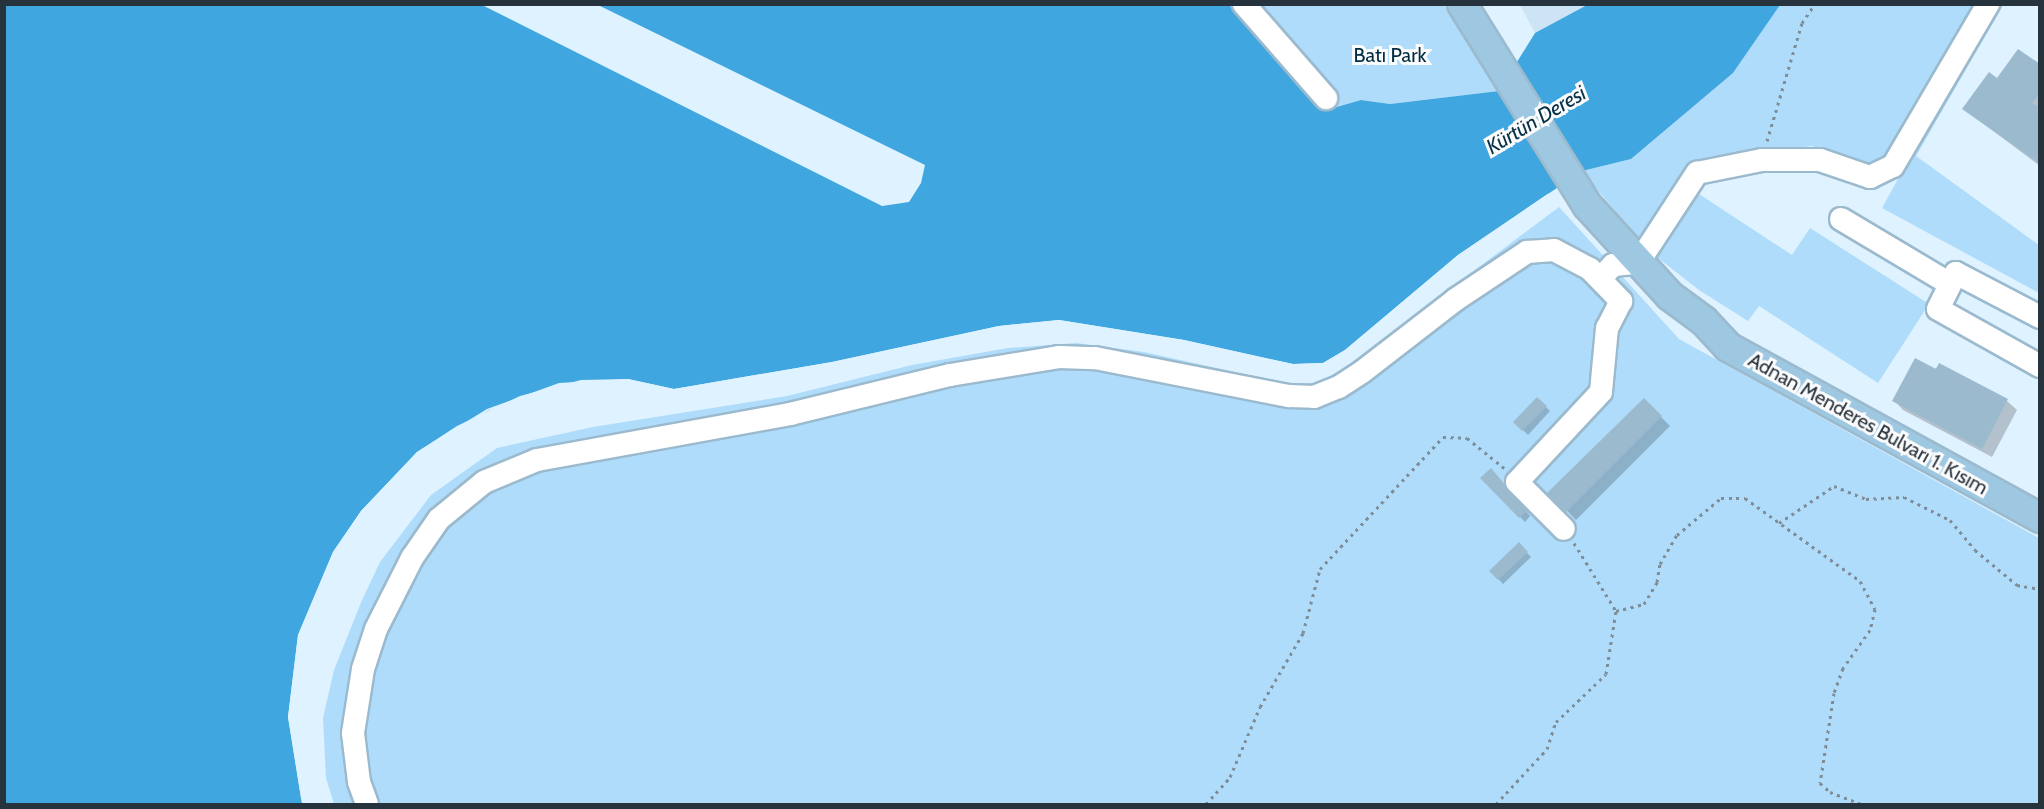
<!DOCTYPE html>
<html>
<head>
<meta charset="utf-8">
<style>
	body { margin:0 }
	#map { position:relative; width:2044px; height:809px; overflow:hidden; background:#dff2ff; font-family:Cabin,sans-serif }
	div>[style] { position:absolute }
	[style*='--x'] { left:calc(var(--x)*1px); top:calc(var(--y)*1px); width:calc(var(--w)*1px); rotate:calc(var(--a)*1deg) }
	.built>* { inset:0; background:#cce4f3 }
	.green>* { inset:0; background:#afdcfa }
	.water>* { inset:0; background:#3fa6df }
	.pier>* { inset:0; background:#dff2ff }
	.shadow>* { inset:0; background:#0003 }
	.building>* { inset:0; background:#9bbace }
	.path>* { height:3px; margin-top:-1.5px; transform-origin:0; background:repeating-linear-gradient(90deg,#7e8d98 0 3px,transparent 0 7.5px) }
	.roads { filter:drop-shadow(2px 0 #9bbace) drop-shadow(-2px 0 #9bbace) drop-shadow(0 2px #9bbace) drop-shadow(0 -2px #9bbace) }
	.minor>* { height:22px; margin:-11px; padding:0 11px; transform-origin:11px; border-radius:11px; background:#fff }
	.major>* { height:28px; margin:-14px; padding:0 14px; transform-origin:14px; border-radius:14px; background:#9ec8e2 }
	span { translate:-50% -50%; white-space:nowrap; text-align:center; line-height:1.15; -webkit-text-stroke:6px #fcfcfc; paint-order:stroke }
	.park-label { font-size:20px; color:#002d44 }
	.street-label { font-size:20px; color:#27333c }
	.water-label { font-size:21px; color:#053249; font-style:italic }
	.frame { position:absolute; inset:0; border:6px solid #27333c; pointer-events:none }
</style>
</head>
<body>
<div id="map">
	<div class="built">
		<i style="clip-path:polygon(1520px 5px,1587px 5px,1535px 33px)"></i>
	</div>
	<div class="green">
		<i style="clip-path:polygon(1229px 5px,1444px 5px,1499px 91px,1390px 104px,1361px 100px,1323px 111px)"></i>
		<i style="clip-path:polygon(1780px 5px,1976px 5px,1884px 163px,1861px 168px,1812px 146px,1699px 161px,1638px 239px,1582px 171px,1631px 159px,1733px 73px)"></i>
		<i style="clip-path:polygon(1994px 5px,2003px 5px,1916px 156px,2039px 245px,2039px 293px,1882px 208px)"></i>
		<i style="clip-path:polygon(1699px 194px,1792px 255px,1810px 228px,1929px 304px,1878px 383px,1759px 306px,1748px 321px,1699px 290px,1653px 254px,1687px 196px)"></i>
		<i style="clip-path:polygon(1559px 207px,1679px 339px,2039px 538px,2039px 804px,334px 804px,326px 778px,323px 718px,334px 670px,362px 600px,380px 562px,431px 495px,497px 448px,593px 427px,787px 396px,912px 365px,1008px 348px,1076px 343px,1144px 352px,1289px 384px,1314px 383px,1335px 375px)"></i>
	</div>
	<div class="water">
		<i style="clip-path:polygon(5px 5px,482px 5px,882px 206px,909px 202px,921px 183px,925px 165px,598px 5px,1229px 5px,1323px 111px,1361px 100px,1390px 104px,1499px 91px,1535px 33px,1587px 5px,1780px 5px,1733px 73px,1631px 159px,1582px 171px,1458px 255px,1345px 350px,1323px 363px,1293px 364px,1184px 340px,1059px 320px,999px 326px,832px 362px,674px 389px,628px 379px,581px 380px,520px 396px,457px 426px,417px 452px,361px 511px,333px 552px,298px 635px,288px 717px,302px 804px,5px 804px)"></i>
	</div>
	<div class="pier">
		<i style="clip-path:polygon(1549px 193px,1540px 204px,1460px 258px,1347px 353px,1323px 366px,1293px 367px,1184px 343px,1059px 323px,999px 329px,833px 365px,674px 392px,628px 382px,559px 386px,488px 411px,419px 455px,363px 513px,336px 553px,301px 636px,291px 717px,302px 804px,288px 717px,298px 635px,333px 552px,361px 511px,417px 452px,487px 409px,559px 383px,628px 379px,674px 389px,832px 362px,999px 326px,1059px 320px,1184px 340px,1293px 364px,1323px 363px,1345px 350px,1458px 255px)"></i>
	</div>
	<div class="shadow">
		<i style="clip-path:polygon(2040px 66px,2040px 166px,1964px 109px,1998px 80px)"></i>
		<i style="clip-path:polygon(1940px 365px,2007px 401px,2017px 410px,1992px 457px,1903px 410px,1894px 400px)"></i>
		<i style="clip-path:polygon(1537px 399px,1550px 411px,1528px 435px,1515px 422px)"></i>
		<i style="clip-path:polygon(1644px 400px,1670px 426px,1576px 520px,1550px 493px)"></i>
		<i style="clip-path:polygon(1495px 474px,1530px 516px,1525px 522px,1483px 478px)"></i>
		<i style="clip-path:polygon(1519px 544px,1531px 557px,1503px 584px,1491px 571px)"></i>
	</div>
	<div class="building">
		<i style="clip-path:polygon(2018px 49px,2040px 64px,2040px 93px,2032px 103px,2040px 108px,2040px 164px,1962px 109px,1989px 72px,1997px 78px)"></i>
		<i style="clip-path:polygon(1915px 358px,1936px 369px,1939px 363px,2008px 399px,1982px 449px,1892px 401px)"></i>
		<i style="clip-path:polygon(1537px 397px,1547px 406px,1522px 431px,1513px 422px)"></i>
		<i style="clip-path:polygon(1644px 398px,1662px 416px,1566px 512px,1547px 493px)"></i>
		<i style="clip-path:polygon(1491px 468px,1527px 511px,1519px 518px,1480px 478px)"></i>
		<i style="clip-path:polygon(1519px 542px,1528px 552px,1498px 580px,1489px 571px)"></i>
	</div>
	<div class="path">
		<i style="--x:1767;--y:141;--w:123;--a:-73.5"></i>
		<i style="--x:1802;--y:23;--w:23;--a:-56"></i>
		<i style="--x:1779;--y:523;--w:66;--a:-33.9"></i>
		<i style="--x:1834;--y:486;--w:35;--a:22"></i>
		<i style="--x:1866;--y:499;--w:38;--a:-3"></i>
		<i style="--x:1904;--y:497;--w:51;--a:26.6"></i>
		<i style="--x:1950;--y:520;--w:39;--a:50"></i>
		<i style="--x:1975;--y:550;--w:55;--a:39.8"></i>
		<i style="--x:2017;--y:585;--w:23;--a:10"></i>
		<i style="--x:1574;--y:543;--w:80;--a:58.3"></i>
		<i style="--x:1616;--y:611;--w:29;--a:-14"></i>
		<i style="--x:1644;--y:604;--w:26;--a:-59"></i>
		<i style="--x:1657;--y:582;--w:18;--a:-81"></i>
		<i style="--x:1660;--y:564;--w:34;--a:-60"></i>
		<i style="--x:1677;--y:535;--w:57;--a:-40.1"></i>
		<i style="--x:1721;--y:498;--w:24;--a:0"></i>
		<i style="--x:1745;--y:498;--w:142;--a:35.8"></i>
		<i style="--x:1860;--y:581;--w:32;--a:62"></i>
		<i style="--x:1875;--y:609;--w:22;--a:103"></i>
		<i style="--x:1870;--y:630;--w:47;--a:125.4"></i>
		<i style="--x:1843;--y:668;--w:27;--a:110"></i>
		<i style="--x:1834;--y:693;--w:91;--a:98.8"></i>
		<i style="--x:1820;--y:783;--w:13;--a:42"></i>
		<i style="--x:1830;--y:792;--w:33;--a:21"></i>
		<i style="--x:1206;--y:804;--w:36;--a:-48"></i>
		<i style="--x:1230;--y:777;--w:76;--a:-66.8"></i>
		<i style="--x:1260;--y:707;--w:86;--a:-59.8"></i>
		<i style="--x:1303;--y:633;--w:66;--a:-75.1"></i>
		<i style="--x:1320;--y:569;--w:180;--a:-47"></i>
		<i style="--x:1443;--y:437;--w:24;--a:2"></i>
		<i style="--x:1467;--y:438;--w:48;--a:39"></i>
		<i style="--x:1496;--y:804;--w:75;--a:-47.2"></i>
		<i style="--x:1547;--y:749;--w:28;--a:-72"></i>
		<i style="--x:1556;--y:722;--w:69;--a:-43.8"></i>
		<i style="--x:1606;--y:674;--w:64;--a:-81"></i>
	</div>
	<div class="roads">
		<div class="minor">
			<i style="--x:1244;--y:4;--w:125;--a:48.9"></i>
			<i style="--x:1841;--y:219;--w:127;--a:30.8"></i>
			<i style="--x:1600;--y:279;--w:19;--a:-47"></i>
			<i style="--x:1613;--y:265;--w:25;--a:-5"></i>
			<i style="--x:1638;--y:263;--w:108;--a:-56.8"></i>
			<i style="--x:1697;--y:173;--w:66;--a:-11.3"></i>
			<i style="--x:1762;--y:160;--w:58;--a:0"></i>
			<i style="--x:1820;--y:160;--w:53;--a:18.8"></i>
			<i style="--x:1870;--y:177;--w:25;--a:-26"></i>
			<i style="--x:1893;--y:166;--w:188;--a:-59.6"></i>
			<i style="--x:2040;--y:317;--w:95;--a:-152.4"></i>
			<i style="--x:1956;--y:273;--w:40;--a:116.6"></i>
			<i style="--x:1938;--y:309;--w:117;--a:29.2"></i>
			<i style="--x:367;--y:804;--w:23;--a:-110"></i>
			<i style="--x:359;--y:782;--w:49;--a:-97"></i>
			<i style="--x:353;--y:733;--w:65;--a:-81.1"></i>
			<i style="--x:363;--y:669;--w:42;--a:-72"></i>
			<i style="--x:376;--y:629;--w:80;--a:-63.1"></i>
			<i style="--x:412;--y:558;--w:47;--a:-55.3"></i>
			<i style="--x:439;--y:519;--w:58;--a:-39.4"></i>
			<i style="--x:484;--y:482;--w:57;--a:-22.5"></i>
			<i style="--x:537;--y:460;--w:257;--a:-10.3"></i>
			<i style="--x:790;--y:414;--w:165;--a:-13.7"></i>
			<i style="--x:950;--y:375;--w:110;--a:-9.4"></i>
			<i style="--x:1059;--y:357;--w:36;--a:2"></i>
			<i style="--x:1095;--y:358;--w:198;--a:11.1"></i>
			<i style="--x:1289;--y:396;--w:25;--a:2"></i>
			<i style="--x:1314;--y:397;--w:27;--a:-22"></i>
			<i style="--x:1339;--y:387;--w:27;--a:-33"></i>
			<i style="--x:1362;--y:372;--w:118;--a:-37.7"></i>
			<i style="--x:1455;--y:300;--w:87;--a:-33.7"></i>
			<i style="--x:1527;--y:252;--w:27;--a:-4"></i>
			<i style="--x:1554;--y:250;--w:41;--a:27.8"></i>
			<i style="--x:1590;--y:269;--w:45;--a:45.9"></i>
			<i style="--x:1621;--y:301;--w:30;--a:117"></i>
			<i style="--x:1607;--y:328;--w:64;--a:95.4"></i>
			<i style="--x:1601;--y:392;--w:123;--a:133"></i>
			<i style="--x:1517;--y:482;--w:66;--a:45"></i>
		</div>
		<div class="major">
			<i style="--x:1462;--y:4;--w:237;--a:58.1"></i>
			<i style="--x:1587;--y:205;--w:123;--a:47.6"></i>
			<i style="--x:1670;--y:296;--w:42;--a:36.3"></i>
			<i style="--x:1704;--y:321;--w:35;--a:47"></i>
			<i style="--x:1728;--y:347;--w:356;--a:28.7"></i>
		</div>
	</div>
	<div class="park-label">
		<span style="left:1390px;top:55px">Batı Park</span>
	</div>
	<div class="street-label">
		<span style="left:1868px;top:424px;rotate:29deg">Adnan Menderes Bulvarı 1. Kısım</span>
	</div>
	<div class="water-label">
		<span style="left:1536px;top:120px;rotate:-31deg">Kürtün Deresi</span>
	</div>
	<div class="frame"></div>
</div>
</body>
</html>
